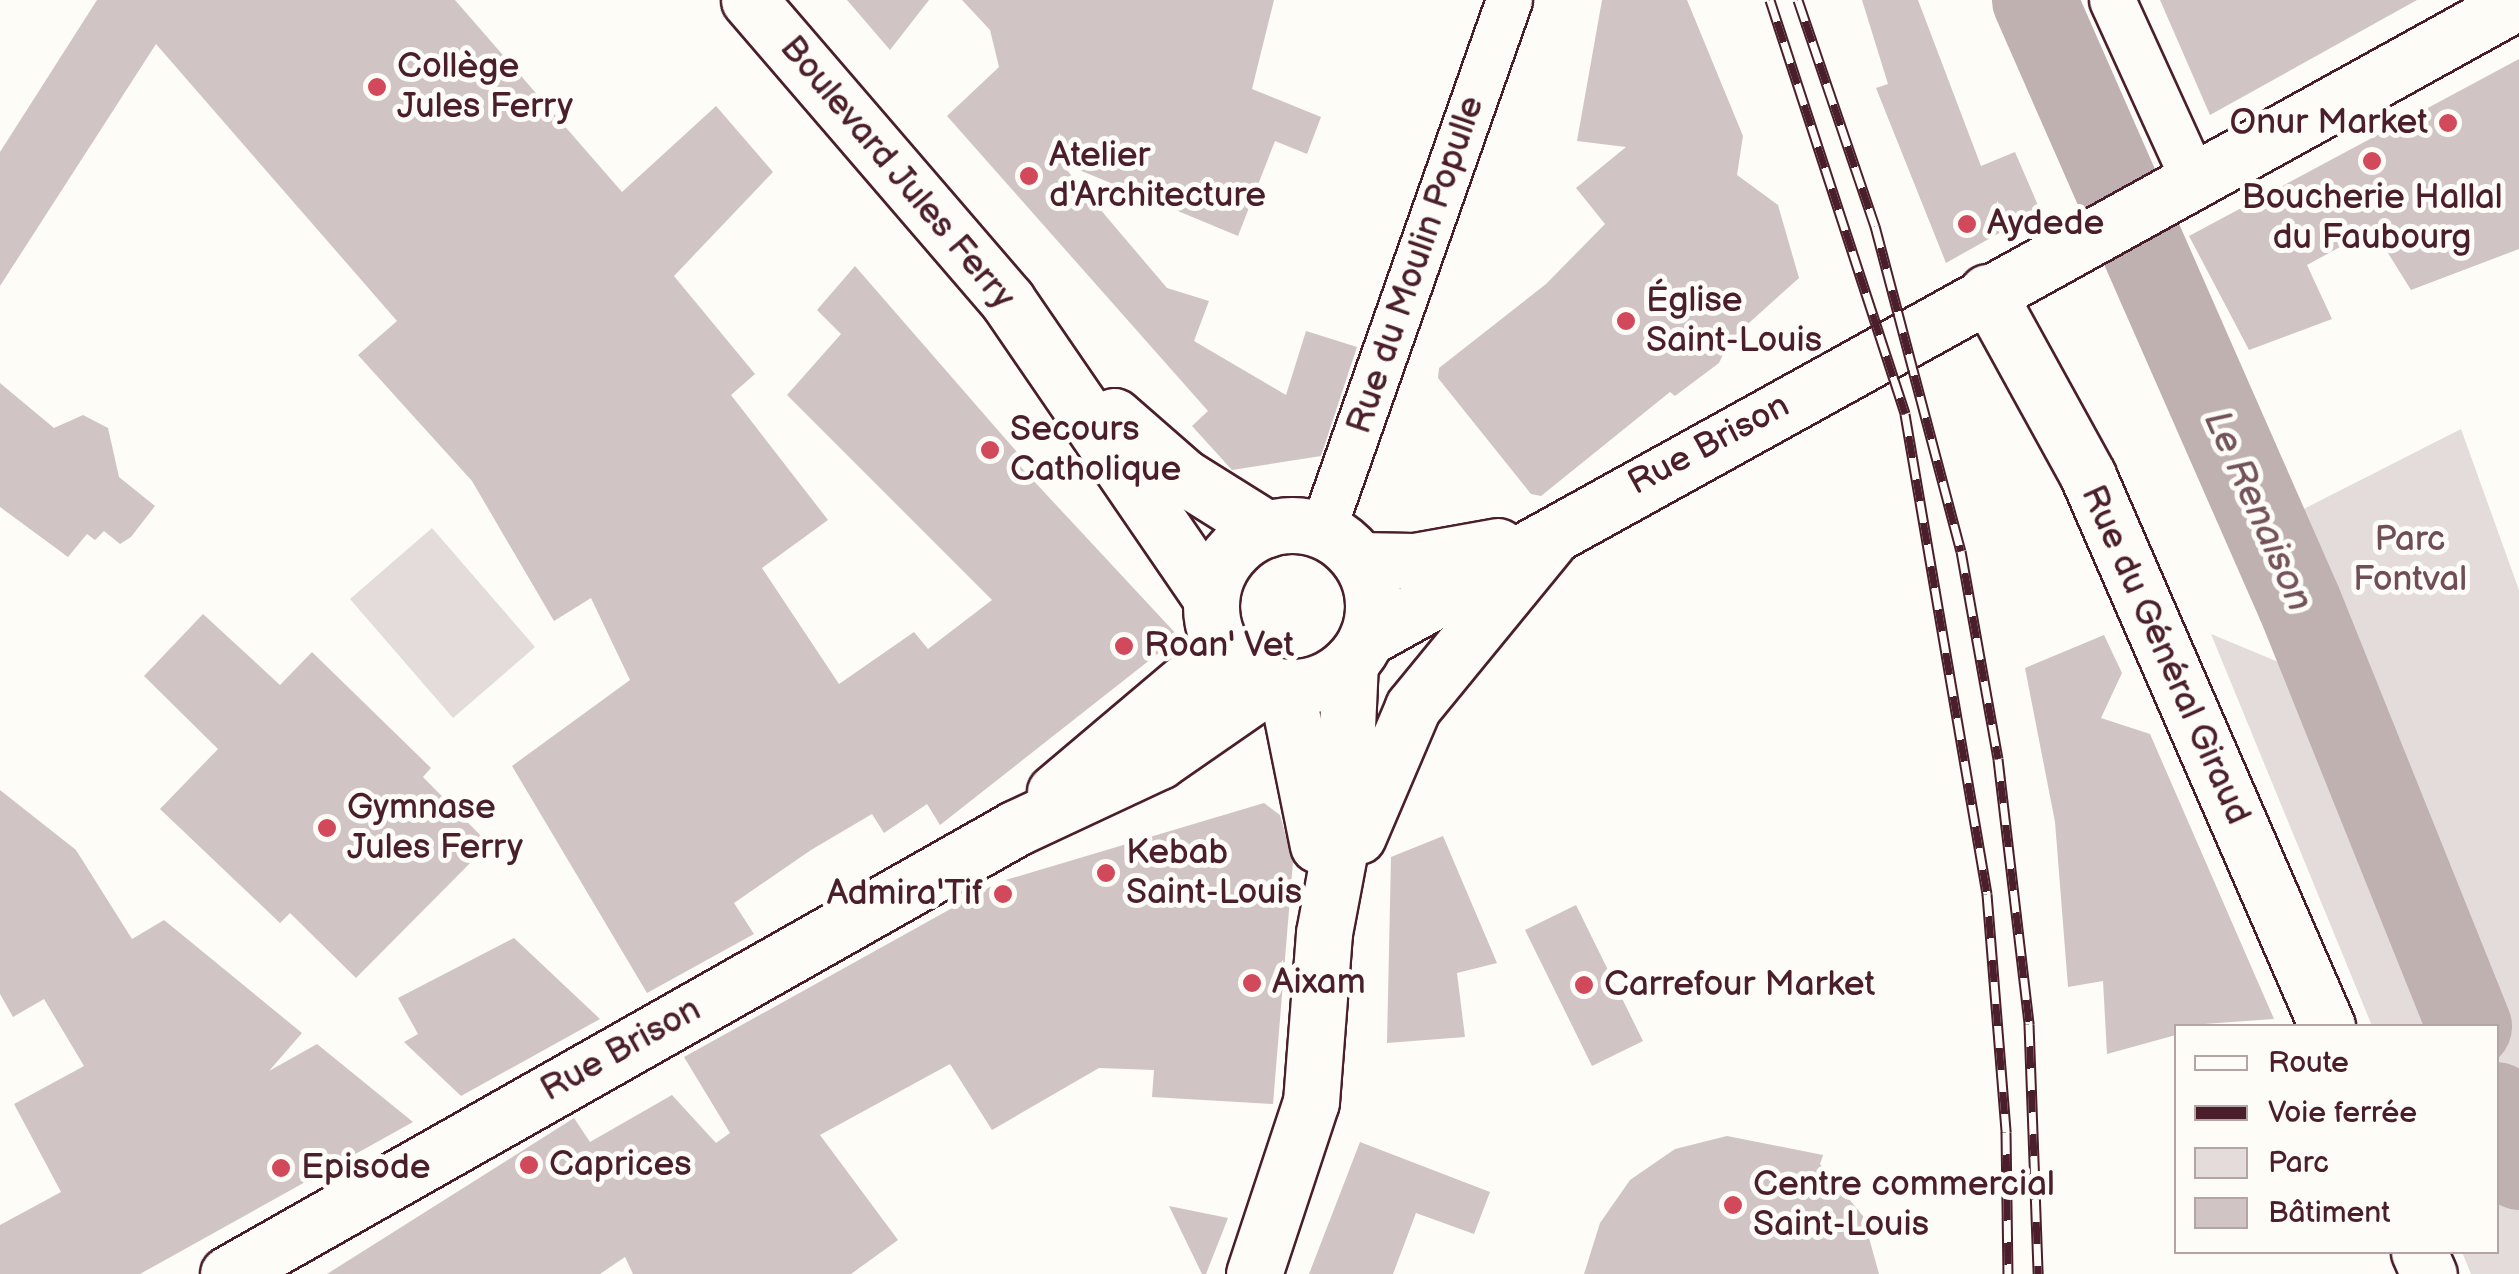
<!DOCTYPE html>
<html>
<head>
<meta charset="utf-8">
<style>
	body { margin:0 }
	#map { position:relative; width:2519px; height:1274px; overflow:hidden; background:#fdfcf7; font-family:"Balsamiq Sans",sans-serif }
	div>[style] { position:absolute }
	[style*='--x'] { left:calc(var(--x)*1px); top:calc(var(--y)*1px); width:calc(var(--w)*1px); rotate:calc(var(--a)*1deg) }
	.green>* { inset:0; background:#e3dcda }
	.river>* { height:85px; margin:-42.5px; padding:0 42.5px; transform-origin:42.5px; border-radius:42.5px; background:#c0b1b1 }
	.building>* { inset:0; background:#d0c5c4 }
	.roads { filter:drop-shadow(2px 0 #4a1f2b) drop-shadow(-2px 0 #4a1f2b) drop-shadow(0 2px #4a1f2b) drop-shadow(0 -2px #4a1f2b) }
	.street>* { height:45px; margin:-22.5px; padding:0 22.5px; transform-origin:22.5px; border-radius:22.5px; background:#fdfcf7 }
	.secondary>* { height:55px; margin:-27.5px; padding:0 27.5px; transform-origin:27.5px; border-radius:27.5px; background:#fdfcf7 }
	.primary>* { height:55px; margin:-27.5px; padding:0 27.5px; transform-origin:27.5px; border-radius:27.5px; background:#fdfcf7 }
	.primary>.ring { margin:-27.5px; padding:0; box-sizing:content-box; background:none; border:55px solid #fdfcf7; border-radius:50% }
	.rail>* { height:11px; margin-top:-5.5px; transform-origin:0; background:repeating-linear-gradient(90deg,#fdfcf7 0 22px,#4a1f2b 0 44px); box-sizing:border-box; border-block:2px solid #4a1f2b }
	.dots>* { width:28px; height:28px; translate:-50% -50%; box-sizing:border-box; border:5px solid #fdfcf7; border-radius:50% }
	span { translate:-50% -50%; white-space:nowrap; text-align:center; line-height:1.15; -webkit-text-stroke:10px #fdfcf7; paint-order:stroke }
	.poi-label { font-size:35px; color:#4a1f2b }
	.left { translate:0 -50%; text-align:left }
	.right { translate:-100% -50%; text-align:right }
	.street-label { font-size:35px; color:#4a1f2b }
	.park-label { font-size:35px; color:#704e57 }
	.water-label { font-size:38px; color:#73525a; font-style:italic }
	.legend { position:absolute; left:2174px; top:1024px; width:325px; height:230px; box-sizing:border-box; background:#fdfcf7; border:2px solid #b5a4a5; margin:0; padding:12px 18px; list-style:none; font-size:30px; color:#4a1f2b }
	.legend li { display:flex; align-items:center; gap:20px; height:50px }
	.legend b { width:50px; border:2px solid #b5a4a5 }
</style>
</head>
<body>
<div id="map">
	<div class="green">
		<i style="clip-path:polygon(2461px 429px,2519px 590px,2519px 1274px,2471px 1274px,2462px 1252px,2496px 1252px,2496px 1026px,2372px 1026px,2211px 634px,2380px 704px,2284px 519px)"></i>
		<i style="clip-path:polygon(432px 528px,535px 647px,453px 718px,350px 599px)"></i>
	</div>
	<div class="river">
		<i style="--x:2034;--y:0;--w:659;--a:66.28"></i>
		<i style="--x:2299;--y:603;--w:456;--a:68.1"></i>
		<i style="--x:2496;--y:1104;--w:67;--a:69.9"></i>
	</div>
	<div class="building">
		<i style="clip-path:polygon(97px 0,455px 0,622px 192px,716px 106px,773px 172px,674px 276px,755px 374px,731px 395px,828px 520px,762px 568px,839px 684px,914px 632px,928px 649px,992px 600px,787px 395px,841px 334px,817px 310px,855px 266px,1023px 459px,1018px 464px,1179px 637px,940px 825px,927px 804px,884px 833px,872px 814px,811px 850px,734px 903px,754px 934px,647px 993px,512px 766px,630px 680px,591px 598px,554px 621px,472px 481px,358px 355px,397px 321px,156px 44px,0 286px,0 152px)"></i>
		<i style="clip-path:polygon(847px 0,929px 0,890px 50px)"></i>
		<i style="clip-path:polygon(962px 0,1274px 0,1252px 89px,1321px 117px,1307px 154px,1275px 141px,1238px 236px,1060px 162px,1167px 288px,1209px 301px,1194px 341px,1286px 395px,1306px 331px,1357px 347px,1321px 456px,1232px 470px,1192px 426px,1208px 411px,947px 116px,999px 67px,990px 30px)"></i>
		<i style="clip-path:polygon(1602px 0,1687px 0,1743px 136px,1737px 175px,1778px 205px,1799px 278px,1730px 340px,1719px 363px,1675px 396px,1670px 392px,1541px 496px,1531px 494px,1438px 378px,1439px 368px,1546px 284px,1605px 224px,1576px 188px,1626px 147px,1577px 141px)"></i>
		<i style="clip-path:polygon(1862px 0,1918px 0,1981px 166px,2015px 152px,2040px 210px,1946px 263px,1876px 88px,1888px 84px)"></i>
		<i style="clip-path:polygon(2160px 0,2417px 0,2210px 115px)"></i>
		<i style="clip-path:polygon(2519px 59px,2519px 249px,2411px 290px,2373px 229px,2307px 265px,2332px 319px,2249px 350px,2189px 236px)"></i>
		<i style="clip-path:polygon(0 383px,54px 428px,83px 415px,108px 428px,119px 477px,155px 506px,131px 537px,120px 544px,104px 531px,95px 540px,87px 534px,68px 557px,0 507px)"></i>
		<i style="clip-path:polygon(203px 614px,280px 685px,312px 652px,431px 768px,423px 777px,489px 844px,356px 978px,290px 913px,280px 923px,160px 809px,218px 749px,144px 676px)"></i>
		<i style="clip-path:polygon(2104px 635px,2122px 673px,2101px 718px,2150px 734px,2274px 1019px,2176px 1026px,2176px 1035px,2107px 1054px,2103px 981px,2068px 987px,2055px 822px,2025px 668px)"></i>
		<i style="clip-path:polygon(0 790px,76px 850px,132px 939px,164px 920px,302px 1033px,269px 1071px,317px 1044px,413px 1122px,140px 1274px,0 1274px,0 1225px,61px 1192px,14px 1104px,84px 1066px,44px 999px,13px 1017px,0 994px)"></i>
		<i style="clip-path:polygon(1264px 803px,1280px 815px,1293px 862px,1273px 1104px,1152px 1097px,1154px 1070px,1099px 1068px,992px 1130px,950px 1064px,820px 1135px,898px 1240px,851px 1274px,633px 1274px,625px 1257px,600px 1274px,327px 1274px,574px 1118px,590px 1142px,672px 1095px,716px 1143px,730px 1133px,684px 1057px,999px 882px)"></i>
		<i style="clip-path:polygon(1443px 836px,1497px 963px,1457px 973px,1465px 1037px,1387px 1043px,1391px 857px)"></i>
		<i style="clip-path:polygon(1576px 905px,1643px 1041px,1592px 1066px,1525px 930px)"></i>
		<i style="clip-path:polygon(514px 938px,600px 1019px,461px 1096px,404px 1042px,418px 1034px,398px 998px)"></i>
		<i style="clip-path:polygon(1727px 1136px,1823px 1155px,1820px 1164px,1863px 1216px,1879px 1274px,1584px 1274px,1600px 1223px,1630px 1180px,1675px 1149px)"></i>
		<i style="clip-path:polygon(1360px 1142px,1490px 1192px,1474px 1234px,1416px 1213px,1393px 1274px,1309px 1274px)"></i>
		<i style="clip-path:polygon(1169px 1206px,1228px 1218px,1206px 1274px,1202px 1274px)"></i>
	</div>
	<div class="roads">
		<div class="street">
			<i style="--x:2112;--y:0;--w:198;--a:65.5"></i>
			<i style="--x:1322;--y:531;--w:563;--a:-70.6"></i>
		</div>
		<div class="secondary">
			<i style="--x:1987;--y:292;--w:210;--a:61.2"></i>
			<i style="--x:2088;--y:476;--w:600;--a:66.51"></i>
			<i style="--x:1286;--y:687;--w:161;--a:78.6"></i>
			<i style="--x:1055;--y:792;--w:221;--a:-40.2"></i>
			<i style="--x:1358;--y:836;--w:140;--a:-66.9"></i>
			<i style="--x:1413;--y:707;--w:213;--a:-50.7"></i>
			<i style="--x:2419;--y:1252;--w:24;--a:66"></i>
			<i style="--x:228;--y:1274;--w:905;--a:-29.51"></i>
			<i style="--x:1016;--y:828;--w:158;--a:-25.1"></i>
			<i style="--x:1159;--y:761;--w:135;--a:-34.7"></i>
			<i style="--x:1254;--y:1274;--w:181;--a:-71.7"></i>
			<i style="--x:1311;--y:1102;--w:169;--a:-85.6"></i>
			<i style="--x:1324;--y:933;--w:97;--a:-79.3"></i>
			<i style="--x:1342;--y:838;--w:175;--a:-87.4"></i>
		</div>
		<div class="primary">
			<i style="--x:749;--y:0;--w:396;--a:49.3"></i>
			<i style="--x:1007;--y:300;--w:361;--a:55.6"></i>
			<i style="--x:1114;--y:416;--w:93;--a:41.1"></i>
			<i style="--x:1184;--y:477;--w:98;--a:32.1"></i>
			<i class="ring" style="left:1211px;top:525px;width:107px;height:107px"></i>
			<i style="--x:1359;--y:560;--w:55;--a:1"></i>
			<i style="--x:1414;--y:561;--w:85;--a:-10.1"></i>
			<i style="--x:1367;--y:638;--w:1316;--a:-28.94"></i>
		</div>
	</div>
	<div class="rail">
		<i style="--x:1770;--y:0;--w:435;--a:71.9"></i>
		<i style="--x:1905;--y:414;--w:487;--a:80.3"></i>
		<i style="--x:1987;--y:894;--w:239;--a:85.4"></i>
		<i style="--x:2006;--y:1132;--w:142;--a:89.2"></i>
		<i style="--x:1798;--y:0;--w:239;--a:71.2"></i>
		<i style="--x:1875;--y:226;--w:336;--a:75.2"></i>
		<i style="--x:1961;--y:551;--w:211;--a:79.9"></i>
		<i style="--x:1998;--y:759;--w:267;--a:83.3"></i>
		<i style="--x:2029;--y:1024;--w:250;--a:87.9"></i>
	</div>
	<div class="dots">
		<i style="left:377px;top:87px;background:#d1495b"></i>
		<i style="left:2448px;top:123px;background:#d1495b"></i>
		<i style="left:2372px;top:161px;background:#d1495b"></i>
		<i style="left:1029px;top:176px;background:#d1495b"></i>
		<i style="left:1967px;top:224px;background:#d1495b"></i>
		<i style="left:1626px;top:321px;background:#d1495b"></i>
		<i style="left:990px;top:450px;background:#d1495b"></i>
		<i style="left:1124px;top:646px;background:#d1495b"></i>
		<i style="left:327px;top:828px;background:#d1495b"></i>
		<i style="left:1106px;top:873px;background:#d1495b"></i>
		<i style="left:1003px;top:894px;background:#d1495b"></i>
		<i style="left:1252px;top:983px;background:#d1495b"></i>
		<i style="left:1584px;top:985px;background:#d1495b"></i>
		<i style="left:529px;top:1165px;background:#d1495b"></i>
		<i style="left:281px;top:1168px;background:#d1495b"></i>
		<i style="left:1733px;top:1205px;background:#d1495b"></i>
	</div>
	<div class="poi-label">
		<span class="left" style="left:397px;top:87px">Collège<br>Jules Ferry</span>
		<span class="right" style="left:2428px;top:123px">Onur Market</span>
		<span class="left" style="left:1049px;top:176px">Atelier<br>d'Architecture</span>
		<span style="left:2372px;top:218px">Boucherie Hallal<br>du Faubourg</span>
		<span class="left" style="left:1987px;top:224px">Aydede</span>
		<span class="left" style="left:1646px;top:321px">Église<br>Saint-Louis</span>
		<span class="left" style="left:1010px;top:450px">Secours<br>Catholique</span>
		<span class="left" style="left:1144px;top:646px">Roan' Vet</span>
		<span class="left" style="left:347px;top:828px">Gymnase<br>Jules Ferry</span>
		<span class="left" style="left:1126px;top:873px">Kebab<br>Saint-Louis</span>
		<span class="right" style="left:983px;top:894px">Admira'Tif</span>
		<span class="left" style="left:1272px;top:983px">Aixam</span>
		<span class="left" style="left:1604px;top:985px">Carrefour Market</span>
		<span class="left" style="left:549px;top:1165px">Caprices</span>
		<span class="left" style="left:301px;top:1168px">Episode</span>
		<span class="left" style="left:1753px;top:1205px">Centre commercial<br>Saint-Louis</span>
	</div>
	<div class="street-label">
		<span style="left:897px;top:173px;rotate:50deg">Boulevard Jules Ferry</span>
		<span style="left:1416px;top:265px;rotate:-71deg">Rue du Moulin Populle</span>
		<span style="left:1709px;top:445px;rotate:-28deg">Rue Brison</span>
		<span style="left:2165px;top:655px;rotate:66deg">Rue du Général Giraud</span>
		<span style="left:621px;top:1050px;rotate:-29deg">Rue Brison</span>
	</div>
	<div class="park-label">
		<span style="left:2410px;top:560px">Parc<br>Fontval</span>
	</div>
	<div class="water-label">
		<span style="left:2258px;top:511px;rotate:66deg">Le Renaison</span>
	</div>
	<ul class="legend">
	<li><b style="height:12px;background:#fdfcf7"></b>Route</li>
	<li><b style="height:12px;background:#4a1f2b"></b>Voie ferrée</li>
	<li><b style="height:28px;background:#e3dcda"></b>Parc</li>
	<li><b style="height:28px;background:#d0c5c4"></b>Bâtiment</li>
	</ul>
</div>
</body>
</html>
